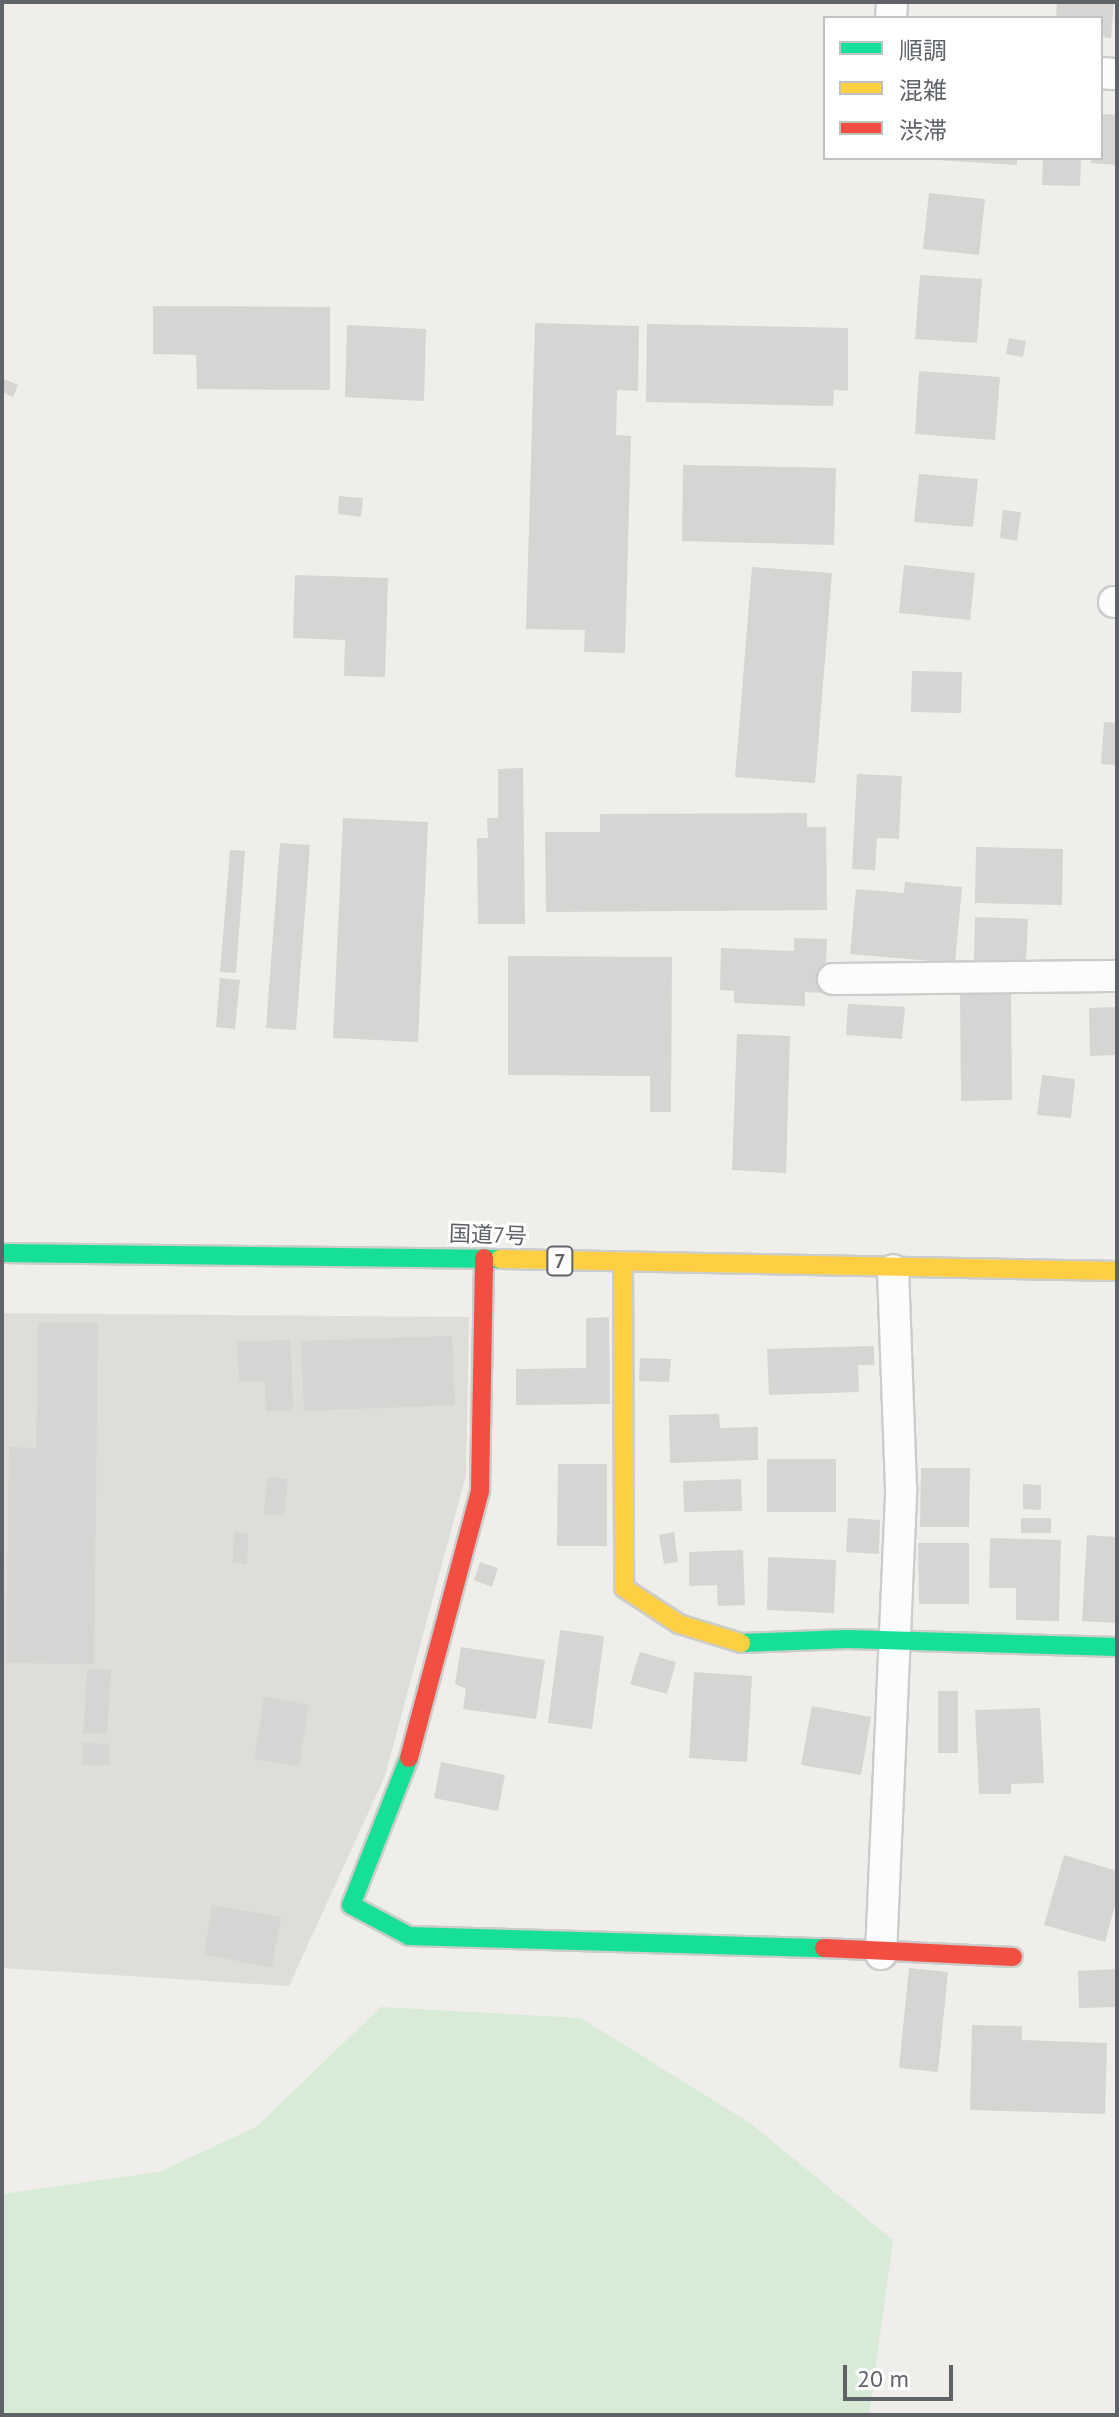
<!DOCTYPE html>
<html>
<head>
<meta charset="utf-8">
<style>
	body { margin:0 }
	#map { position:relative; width:1119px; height:2417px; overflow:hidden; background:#efeeea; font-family:"PT Sans","Noto Sans JP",sans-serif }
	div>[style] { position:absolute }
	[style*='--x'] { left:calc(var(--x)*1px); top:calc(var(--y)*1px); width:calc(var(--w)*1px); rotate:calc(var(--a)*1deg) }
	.industrial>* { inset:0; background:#dfddda }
	.green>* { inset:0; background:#d8ebd6 }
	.building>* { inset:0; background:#d6d5d3 }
	.roads { filter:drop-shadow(2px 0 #cbcccc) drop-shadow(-2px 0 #cbcccc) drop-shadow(0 2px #cbcccc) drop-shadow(0 -2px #cbcccc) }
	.street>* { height:30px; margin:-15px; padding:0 15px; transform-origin:15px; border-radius:15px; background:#fdfcfc }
	.fast>* { height:18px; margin:-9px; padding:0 9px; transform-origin:9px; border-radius:9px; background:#16e098 }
	.slow>* { height:18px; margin:-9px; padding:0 9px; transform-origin:9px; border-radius:9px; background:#ffcf43 }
	.jam>* { height:18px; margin:-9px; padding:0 9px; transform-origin:9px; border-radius:9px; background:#f24e42 }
	span { translate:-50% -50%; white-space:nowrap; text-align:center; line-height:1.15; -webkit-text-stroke:6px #fff; paint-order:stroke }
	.shield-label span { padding:2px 6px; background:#fff; border:2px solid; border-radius:6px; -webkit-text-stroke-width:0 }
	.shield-label { font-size:20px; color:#5f6368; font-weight:700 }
	.street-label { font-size:22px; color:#5f6368 }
	.frame { position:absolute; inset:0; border:4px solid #5f6368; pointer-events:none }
	.legend { position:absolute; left:823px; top:16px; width:280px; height:144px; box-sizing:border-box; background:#fff; border:2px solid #bfc1c3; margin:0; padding:10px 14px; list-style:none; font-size:24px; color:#5f6368 }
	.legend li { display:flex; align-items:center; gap:16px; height:40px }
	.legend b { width:40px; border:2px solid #bfc1c3 }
	.scale { position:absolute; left:843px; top:2365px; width:110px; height:36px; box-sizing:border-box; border:4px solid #5f6368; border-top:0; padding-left:10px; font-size:24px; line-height:28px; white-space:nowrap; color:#5f6368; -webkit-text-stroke:6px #fff; paint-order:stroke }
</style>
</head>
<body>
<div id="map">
	<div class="industrial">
		<i style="clip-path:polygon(2px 1313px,469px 1317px,466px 1475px,385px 1776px,289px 1986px,2px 1968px)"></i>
	</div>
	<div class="green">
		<i style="clip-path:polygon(381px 2007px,581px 2018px,750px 2123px,893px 2240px,869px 2415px,2px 2415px,2px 2194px,159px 2172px,256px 2127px)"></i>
	</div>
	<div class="building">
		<i style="clip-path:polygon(1057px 2px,1114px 2px,1111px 38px,1101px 37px,1101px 18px,1056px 18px)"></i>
		<i style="clip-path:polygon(1101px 114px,1117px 115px,1117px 165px,1091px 163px,1091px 158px,1101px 158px)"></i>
		<i style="clip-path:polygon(904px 158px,1017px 158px,1017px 165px)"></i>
		<i style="clip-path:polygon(1043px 158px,1081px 158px,1080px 186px,1042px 185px)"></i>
		<i style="clip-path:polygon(929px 193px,985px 199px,979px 255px,923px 249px)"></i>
		<i style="clip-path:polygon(920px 275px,982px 279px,977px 343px,915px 339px)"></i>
		<i style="clip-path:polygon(153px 306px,330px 307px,330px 390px,197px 389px,196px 355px,153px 354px)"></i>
		<i style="clip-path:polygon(535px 323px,639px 326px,638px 391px,617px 390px,616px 435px,631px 436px,625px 653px,584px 652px,585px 630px,526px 629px)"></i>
		<i style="clip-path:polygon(647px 324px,848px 328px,848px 391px,834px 390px,833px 406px,646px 402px)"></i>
		<i style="clip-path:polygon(347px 325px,426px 329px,424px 401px,345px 397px)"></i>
		<i style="clip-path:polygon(1009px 338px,1026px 341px,1023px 357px,1006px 354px)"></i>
		<i style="clip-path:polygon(919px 371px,1000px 377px,995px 440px,915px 434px)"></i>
		<i style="clip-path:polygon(2px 378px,18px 385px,13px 397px,2px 392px)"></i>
		<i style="clip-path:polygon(683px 465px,836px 468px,834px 545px,682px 541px)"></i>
		<i style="clip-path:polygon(919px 474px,978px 479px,973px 527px,914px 522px)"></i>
		<i style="clip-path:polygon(339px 496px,363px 498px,361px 517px,338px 514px)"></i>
		<i style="clip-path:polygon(1003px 510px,1021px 512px,1017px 541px,1000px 538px)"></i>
		<i style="clip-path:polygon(904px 565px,975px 573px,970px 620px,899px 613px)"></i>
		<i style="clip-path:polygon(752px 567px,832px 573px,815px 783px,735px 777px)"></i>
		<i style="clip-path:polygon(295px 575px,388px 578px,385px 677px,344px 676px,345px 640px,293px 638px)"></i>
		<i style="clip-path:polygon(912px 671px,962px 672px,961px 713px,911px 712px)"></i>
		<i style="clip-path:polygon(1104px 722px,1117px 723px,1117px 765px,1101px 764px)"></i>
		<i style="clip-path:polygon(523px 768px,525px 924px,478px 924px,477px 838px,488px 838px,487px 818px,498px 818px,498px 769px)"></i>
		<i style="clip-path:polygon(857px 774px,902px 776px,899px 839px,877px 838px,875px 870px,852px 869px)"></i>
		<i style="clip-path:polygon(807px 813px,807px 827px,826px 827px,827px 910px,546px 912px,545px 832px,600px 832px,600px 814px)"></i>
		<i style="clip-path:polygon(343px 818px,428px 822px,418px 1042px,333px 1038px)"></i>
		<i style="clip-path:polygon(280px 843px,310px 845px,296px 1030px,266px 1028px)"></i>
		<i style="clip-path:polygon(976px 847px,1063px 849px,1062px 905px,975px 903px)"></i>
		<i style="clip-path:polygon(230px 850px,245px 851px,236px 973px,220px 972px)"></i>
		<i style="clip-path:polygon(905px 882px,962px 887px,955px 963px,850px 954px,856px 889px,904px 893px)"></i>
		<i style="clip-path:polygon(975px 917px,1028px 919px,1026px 961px,974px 960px)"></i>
		<i style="clip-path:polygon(794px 938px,827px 939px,825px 993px,805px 992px,805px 1006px,734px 1003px,734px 991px,720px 990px,721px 948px,794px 951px)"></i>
		<i style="clip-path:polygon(508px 956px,672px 957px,671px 1112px,650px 1112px,650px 1076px,508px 1075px)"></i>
		<i style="clip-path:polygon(220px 978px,240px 980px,235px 1029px,216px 1027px)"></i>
		<i style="clip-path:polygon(1011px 991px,1012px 1100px,961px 1101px,960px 992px)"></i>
		<i style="clip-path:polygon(848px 1004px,905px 1007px,902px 1039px,846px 1035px)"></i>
		<i style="clip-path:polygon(1117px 1007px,1117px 1055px,1090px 1056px,1089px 1008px)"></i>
		<i style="clip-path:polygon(737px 1034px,790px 1036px,786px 1173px,732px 1170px)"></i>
		<i style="clip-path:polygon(1042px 1075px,1075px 1079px,1071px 1118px,1037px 1115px)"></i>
		<i style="clip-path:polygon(609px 1317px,610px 1404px,516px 1405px,516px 1369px,586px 1368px,586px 1318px)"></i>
		<i style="clip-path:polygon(38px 1322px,98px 1323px,94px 1664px,6px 1663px,9px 1447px,36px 1448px)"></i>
		<i style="clip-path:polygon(452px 1336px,455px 1405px,304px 1411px,301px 1341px)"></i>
		<i style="clip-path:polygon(291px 1340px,293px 1411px,266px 1411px,265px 1381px,239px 1382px,237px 1342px)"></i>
		<i style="clip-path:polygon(874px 1346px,874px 1365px,858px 1365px,859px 1392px,769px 1395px,767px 1349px)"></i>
		<i style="clip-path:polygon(640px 1358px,671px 1359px,669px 1382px,639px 1381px)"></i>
		<i style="clip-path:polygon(719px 1414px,720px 1428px,758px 1427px,758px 1460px,670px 1463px,669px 1415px)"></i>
		<i style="clip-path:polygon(767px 1459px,836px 1459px,836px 1512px,767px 1512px)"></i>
		<i style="clip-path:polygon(558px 1464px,607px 1464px,607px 1546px,557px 1546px)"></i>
		<i style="clip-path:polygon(921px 1468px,970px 1468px,969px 1527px,920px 1527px)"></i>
		<i style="clip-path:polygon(267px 1477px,288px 1479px,284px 1516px,264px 1514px)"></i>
		<i style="clip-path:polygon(741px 1479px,742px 1511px,684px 1512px,683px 1481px)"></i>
		<i style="clip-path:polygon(1023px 1484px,1041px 1485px,1041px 1510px,1023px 1509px)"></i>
		<i style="clip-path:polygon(848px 1518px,880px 1520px,879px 1554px,846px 1552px)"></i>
		<i style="clip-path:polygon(1021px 1518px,1051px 1518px,1051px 1533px,1021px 1533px)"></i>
		<i style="clip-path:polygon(234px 1532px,248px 1533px,247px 1564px,233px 1563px)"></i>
		<i style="clip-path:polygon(674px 1532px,678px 1562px,664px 1564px,659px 1535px)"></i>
		<i style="clip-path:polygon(1087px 1535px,1117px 1537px,1117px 1623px,1082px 1621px)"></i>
		<i style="clip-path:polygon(990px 1538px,1061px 1540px,1059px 1621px,1016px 1620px,1016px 1588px,989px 1588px)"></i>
		<i style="clip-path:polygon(918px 1543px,969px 1543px,969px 1604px,919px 1604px)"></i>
		<i style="clip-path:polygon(743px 1550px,745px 1605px,718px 1606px,717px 1585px,689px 1586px,689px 1552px)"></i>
		<i style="clip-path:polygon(768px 1557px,836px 1560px,834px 1613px,767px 1610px)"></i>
		<i style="clip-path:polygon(480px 1562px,498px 1568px,492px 1587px,474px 1580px)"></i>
		<i style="clip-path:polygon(560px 1630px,604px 1636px,592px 1729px,548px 1723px)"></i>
		<i style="clip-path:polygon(461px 1647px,545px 1660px,536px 1719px,463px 1709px,466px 1689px,455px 1684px)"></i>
		<i style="clip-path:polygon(640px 1652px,676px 1662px,667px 1694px,630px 1684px)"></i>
		<i style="clip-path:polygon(87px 1669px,111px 1670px,107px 1734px,83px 1733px)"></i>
		<i style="clip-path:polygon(694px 1672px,752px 1676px,747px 1762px,689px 1758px)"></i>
		<i style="clip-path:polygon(938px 1691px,958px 1691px,958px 1753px,938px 1753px)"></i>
		<i style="clip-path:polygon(264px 1697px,309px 1705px,299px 1766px,254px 1759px)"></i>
		<i style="clip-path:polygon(812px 1706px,871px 1717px,861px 1775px,801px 1765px)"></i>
		<i style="clip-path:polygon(1040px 1708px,1044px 1783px,1011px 1784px,1011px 1794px,979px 1794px,975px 1710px)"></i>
		<i style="clip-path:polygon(82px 1743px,110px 1744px,110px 1765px,82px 1765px)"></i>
		<i style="clip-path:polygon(441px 1762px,505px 1775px,498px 1811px,434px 1798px)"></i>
		<i style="clip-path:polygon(1064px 1855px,1117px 1871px,1117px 1898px,1105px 1942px,1044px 1925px)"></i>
		<i style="clip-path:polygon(212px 1905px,281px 1917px,272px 1967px,204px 1955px)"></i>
		<i style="clip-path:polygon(909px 1968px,948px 1972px,938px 2072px,899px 2068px)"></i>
		<i style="clip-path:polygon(1117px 1969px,1117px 2007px,1079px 2008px,1078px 1971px)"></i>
		<i style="clip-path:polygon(972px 2025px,1022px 2026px,1022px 2040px,1107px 2043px,1105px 2114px,970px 2110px)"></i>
	</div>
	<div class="roads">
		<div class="street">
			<i style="--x:891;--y:18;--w:16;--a:-86"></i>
			<i style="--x:1101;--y:73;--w:16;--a:4"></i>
			<i style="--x:1114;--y:602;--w:3;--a:0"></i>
			<i style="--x:833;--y:979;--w:284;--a:-0.6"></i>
			<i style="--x:881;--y:1954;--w:466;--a:-87.5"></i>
			<i style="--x:901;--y:1488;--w:218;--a:-92.1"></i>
		</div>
		<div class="fast">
			<i style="--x:2;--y:1253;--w:498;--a:0.7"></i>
			<i style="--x:741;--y:1643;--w:106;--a:-2.2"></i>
			<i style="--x:847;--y:1639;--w:270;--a:1.7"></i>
			<i style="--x:409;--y:1758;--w:158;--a:111.5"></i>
			<i style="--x:351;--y:1905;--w:66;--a:28.1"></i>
			<i style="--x:409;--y:1936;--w:415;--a:1.7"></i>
		</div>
		<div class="slow">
			<i style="--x:500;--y:1259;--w:617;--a:1.11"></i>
			<i style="--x:623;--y:1262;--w:326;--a:89.8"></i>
			<i style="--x:624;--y:1588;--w:66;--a:33.2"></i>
			<i style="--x:679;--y:1624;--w:65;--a:17"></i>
		</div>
		<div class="jam">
			<i style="--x:409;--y:1758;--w:276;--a:-75.1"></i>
			<i style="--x:480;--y:1491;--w:233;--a:-89"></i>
			<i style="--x:824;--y:1948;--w:189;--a:2.7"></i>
		</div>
	</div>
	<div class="shield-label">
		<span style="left:560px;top:1261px">7</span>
	</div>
	<div class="street-label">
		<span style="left:488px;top:1235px;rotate:2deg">国道7号</span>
	</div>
	<div class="frame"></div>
	<ul class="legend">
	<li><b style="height:10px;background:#16e098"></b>順調</li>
	<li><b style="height:10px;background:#ffcf43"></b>混雑</li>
	<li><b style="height:10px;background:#f24e42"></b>渋滞</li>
	</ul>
	<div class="scale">20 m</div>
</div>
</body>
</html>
